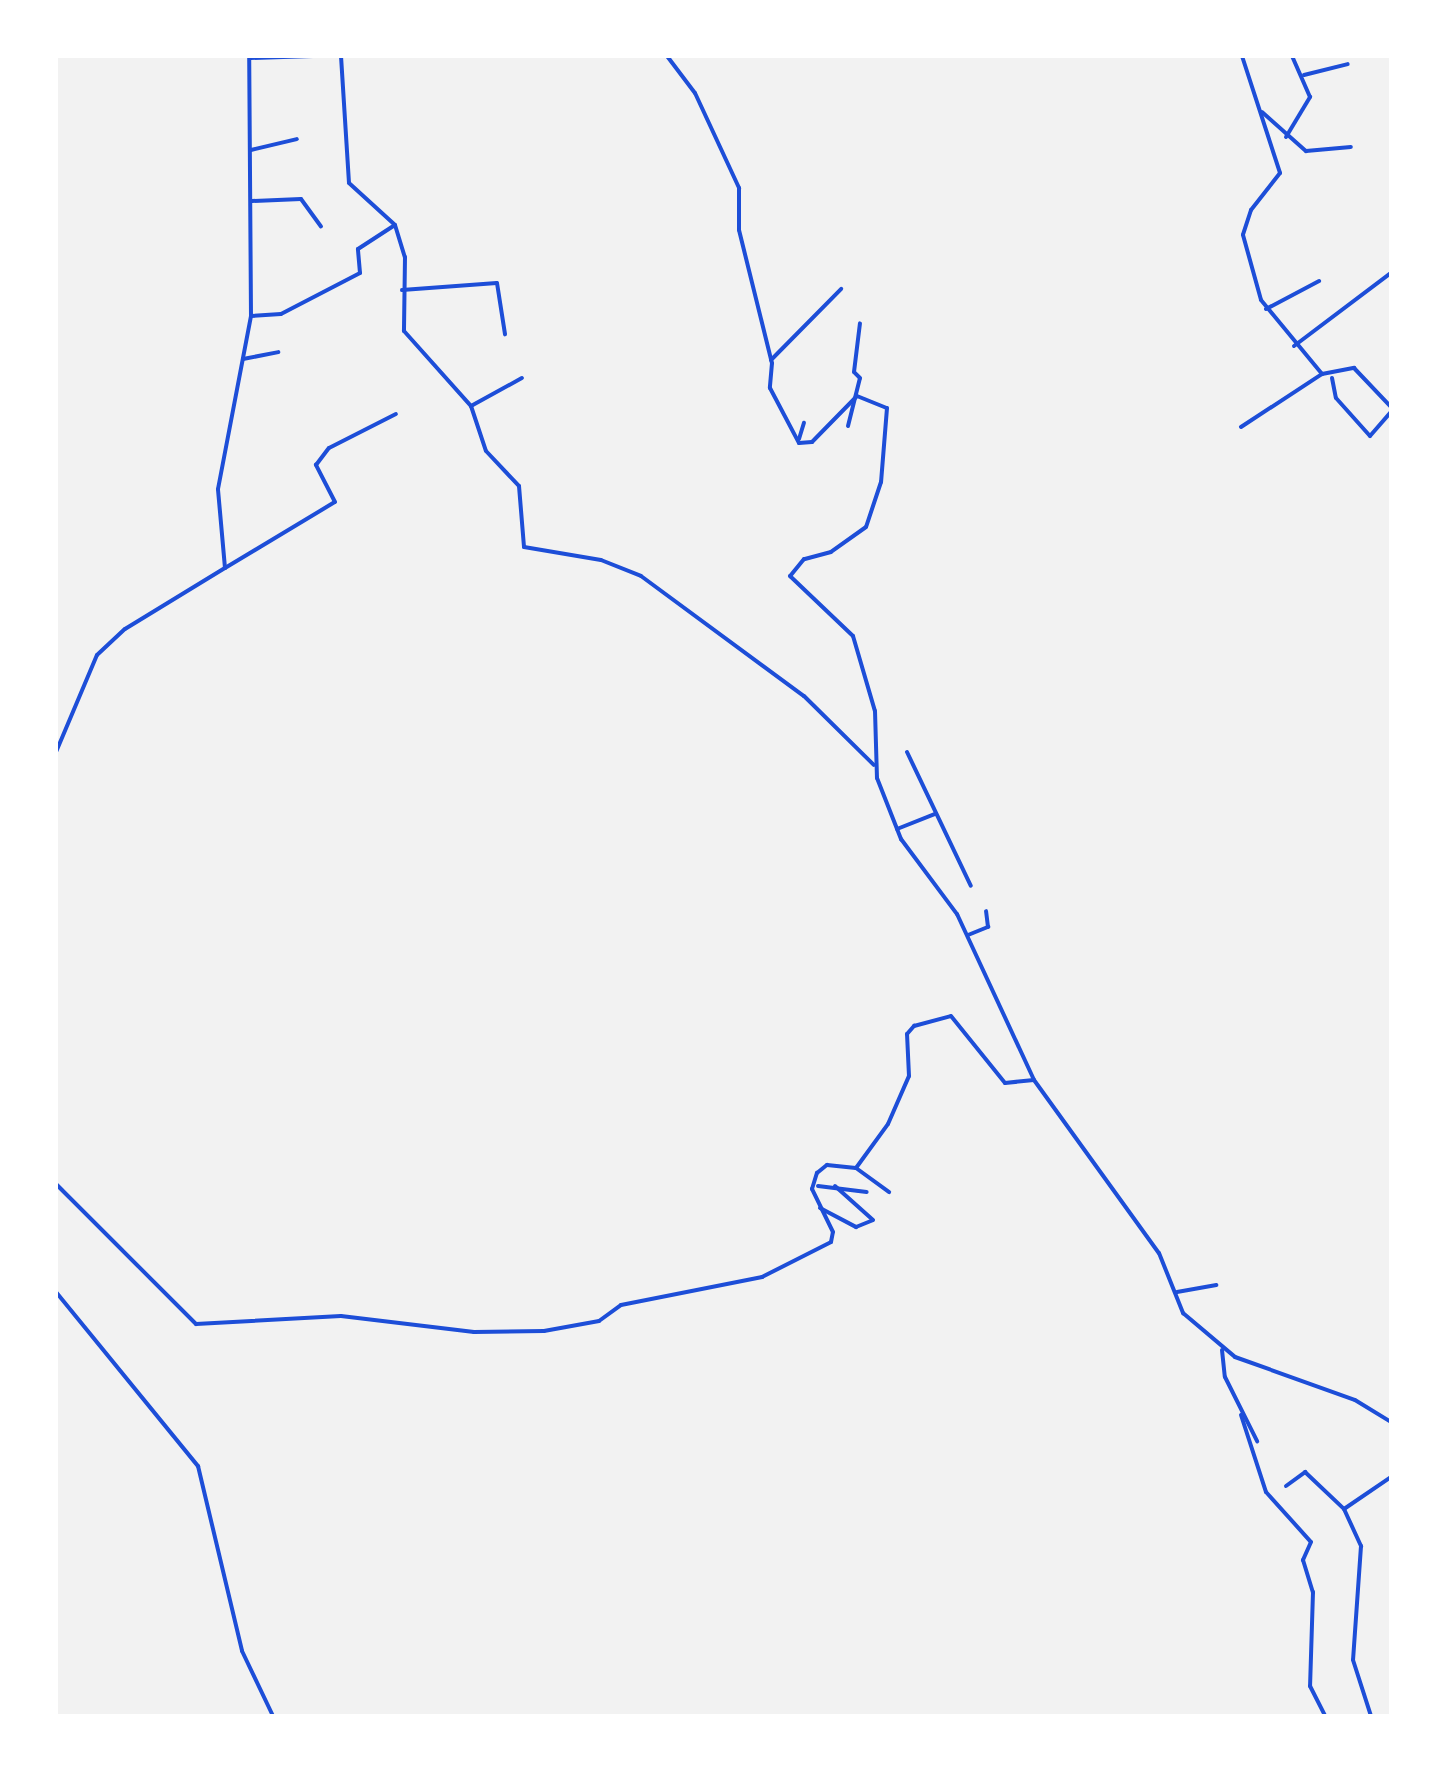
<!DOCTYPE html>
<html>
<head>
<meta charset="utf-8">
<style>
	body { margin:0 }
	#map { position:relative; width:1447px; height:1772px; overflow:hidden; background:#f2f2f2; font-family:Raleway,sans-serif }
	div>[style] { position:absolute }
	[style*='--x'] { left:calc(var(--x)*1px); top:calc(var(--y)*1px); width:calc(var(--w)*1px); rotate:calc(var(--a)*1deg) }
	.minor>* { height:4px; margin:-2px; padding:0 2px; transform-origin:2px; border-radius:2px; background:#1d4ed8 }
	span { translate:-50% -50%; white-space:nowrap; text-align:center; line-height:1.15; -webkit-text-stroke:6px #fff; paint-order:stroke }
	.frame { position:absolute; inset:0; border:58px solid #fff; pointer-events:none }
</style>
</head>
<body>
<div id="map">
	<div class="minor">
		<i style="--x:341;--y:56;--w:127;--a:86.4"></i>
		<i style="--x:349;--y:183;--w:62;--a:42.4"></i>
		<i style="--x:395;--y:225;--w:34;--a:73"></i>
		<i style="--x:405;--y:257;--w:74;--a:90.8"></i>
		<i style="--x:404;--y:331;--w:101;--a:48.2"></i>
		<i style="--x:471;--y:406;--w:47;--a:71.6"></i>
		<i style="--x:486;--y:451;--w:48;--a:46.7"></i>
		<i style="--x:519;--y:486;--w:61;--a:85.3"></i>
		<i style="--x:524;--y:547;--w:78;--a:9.6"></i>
		<i style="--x:601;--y:560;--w:43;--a:21.8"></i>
		<i style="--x:641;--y:576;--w:202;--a:36.4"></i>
		<i style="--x:804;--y:696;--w:98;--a:44.6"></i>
		<i style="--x:667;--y:56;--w:46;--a:52.9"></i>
		<i style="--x:695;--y:93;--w:105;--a:65.1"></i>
		<i style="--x:739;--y:188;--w:42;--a:90"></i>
		<i style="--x:739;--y:230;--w:137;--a:76.1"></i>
		<i style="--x:772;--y:363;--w:25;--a:95"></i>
		<i style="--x:770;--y:388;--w:62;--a:62.2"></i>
		<i style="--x:799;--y:443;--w:13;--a:-4"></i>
		<i style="--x:812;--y:442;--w:64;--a:-45.6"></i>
		<i style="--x:857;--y:396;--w:32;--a:22"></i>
		<i style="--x:887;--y:408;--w:74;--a:94.6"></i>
		<i style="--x:881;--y:482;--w:47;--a:108.4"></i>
		<i style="--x:866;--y:527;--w:43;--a:144.5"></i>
		<i style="--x:831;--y:552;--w:28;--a:165"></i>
		<i style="--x:804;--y:559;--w:22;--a:129"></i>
		<i style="--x:790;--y:576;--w:87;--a:43.6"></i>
		<i style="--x:853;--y:636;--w:78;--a:73.7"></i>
		<i style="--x:875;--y:711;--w:67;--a:88.3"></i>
		<i style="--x:877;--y:778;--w:66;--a:68.5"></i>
		<i style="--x:901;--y:839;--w:94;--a:53.3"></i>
		<i style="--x:957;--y:914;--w:183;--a:65.1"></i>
		<i style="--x:1034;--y:1080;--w:213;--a:54.2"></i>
		<i style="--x:1159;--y:1253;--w:65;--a:68.2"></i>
		<i style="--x:1183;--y:1313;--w:68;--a:40.2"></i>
		<i style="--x:1235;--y:1357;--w:127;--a:19.7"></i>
		<i style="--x:1355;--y:1400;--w:42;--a:31.4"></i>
		<i style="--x:1242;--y:56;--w:123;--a:72"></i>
		<i style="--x:1280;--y:173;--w:47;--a:128.1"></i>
		<i style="--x:1251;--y:210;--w:26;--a:108"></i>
		<i style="--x:1243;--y:235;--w:67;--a:74.5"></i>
		<i style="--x:1261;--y:300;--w:96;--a:50.5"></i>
		<i style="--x:1322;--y:374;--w:33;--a:-11"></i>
		<i style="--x:1354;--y:368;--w:54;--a:46.5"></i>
		<i style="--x:251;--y:58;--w:62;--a:-1.8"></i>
		<i style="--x:1304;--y:75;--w:45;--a:-14"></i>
		<i style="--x:1262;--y:112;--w:59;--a:41.6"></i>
		<i style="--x:1306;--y:151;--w:45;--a:-5.1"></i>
		<i style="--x:1286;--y:137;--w:47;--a:-59"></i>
		<i style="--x:1310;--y:97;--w:45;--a:-113.7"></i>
		<i style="--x:251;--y:150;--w:47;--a:-13.4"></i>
		<i style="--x:252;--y:201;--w:49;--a:-2.3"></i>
		<i style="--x:301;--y:199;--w:34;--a:54"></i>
		<i style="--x:402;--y:290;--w:95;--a:-4.2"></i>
		<i style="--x:497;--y:283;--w:52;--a:81.1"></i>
		<i style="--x:1266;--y:309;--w:60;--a:-27.8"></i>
		<i style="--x:251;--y:316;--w:30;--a:-4"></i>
		<i style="--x:281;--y:314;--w:89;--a:-27.4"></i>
		<i style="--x:360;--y:273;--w:24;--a:-95"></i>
		<i style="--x:358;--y:249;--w:44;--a:-33"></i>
		<i style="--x:1294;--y:346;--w:121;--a:-37"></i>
		<i style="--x:243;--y:359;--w:36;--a:-11"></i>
		<i style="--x:771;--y:360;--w:100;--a:-45.4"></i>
		<i style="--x:1332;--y:378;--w:20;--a:79"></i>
		<i style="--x:1336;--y:398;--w:51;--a:48.2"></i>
		<i style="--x:1370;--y:436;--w:32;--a:-49"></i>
		<i style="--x:471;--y:406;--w:58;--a:-28.8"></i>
		<i style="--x:848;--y:426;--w:49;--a:-76"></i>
		<i style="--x:860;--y:378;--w:8;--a:-135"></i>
		<i style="--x:854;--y:372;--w:49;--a:-83"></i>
		<i style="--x:1241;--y:427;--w:97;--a:-33.2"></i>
		<i style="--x:799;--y:439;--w:17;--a:-73"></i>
		<i style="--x:225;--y:568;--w:128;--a:-31"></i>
		<i style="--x:335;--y:502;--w:42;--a:-117.2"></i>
		<i style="--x:316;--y:465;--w:21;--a:-53"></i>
		<i style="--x:329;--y:448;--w:75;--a:-26.9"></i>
		<i style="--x:56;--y:752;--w:105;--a:-67.1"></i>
		<i style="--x:97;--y:655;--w:38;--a:-43"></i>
		<i style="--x:125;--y:629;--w:117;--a:-31.4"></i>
		<i style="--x:225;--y:568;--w:79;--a:-95.1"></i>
		<i style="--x:218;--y:489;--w:176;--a:-79.2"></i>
		<i style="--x:251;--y:316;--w:260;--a:-90.4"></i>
		<i style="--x:907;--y:752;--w:148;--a:64.5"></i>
		<i style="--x:897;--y:829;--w:41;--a:-21.5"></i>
		<i style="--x:968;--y:935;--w:22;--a:-22"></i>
		<i style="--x:988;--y:927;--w:16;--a:-97"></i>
		<i style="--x:856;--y:1168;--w:41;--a:36"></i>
		<i style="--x:56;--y:1184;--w:198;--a:45"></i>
		<i style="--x:196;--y:1324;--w:145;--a:-3.2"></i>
		<i style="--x:341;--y:1316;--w:134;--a:6.9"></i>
		<i style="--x:474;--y:1332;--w:70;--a:-0.8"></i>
		<i style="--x:544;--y:1331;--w:56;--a:-10.3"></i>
		<i style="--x:599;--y:1321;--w:27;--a:-36"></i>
		<i style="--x:621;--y:1305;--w:144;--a:-11.2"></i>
		<i style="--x:762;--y:1277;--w:77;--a:-26.9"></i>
		<i style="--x:831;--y:1242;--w:10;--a:-79"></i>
		<i style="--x:833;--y:1232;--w:48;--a:-116"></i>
		<i style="--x:812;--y:1189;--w:17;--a:-73"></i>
		<i style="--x:817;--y:1173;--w:13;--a:-39"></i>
		<i style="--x:827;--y:1165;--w:29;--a:6"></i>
		<i style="--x:856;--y:1168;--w:54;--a:-54"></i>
		<i style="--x:888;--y:1124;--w:52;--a:-66.4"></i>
		<i style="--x:909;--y:1076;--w:42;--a:-92.7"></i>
		<i style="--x:907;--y:1034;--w:11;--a:-49"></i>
		<i style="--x:914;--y:1026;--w:38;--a:-15"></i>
		<i style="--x:951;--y:1016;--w:86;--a:51.1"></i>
		<i style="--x:1005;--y:1083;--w:29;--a:-6"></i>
		<i style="--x:818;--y:1186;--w:49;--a:7"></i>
		<i style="--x:820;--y:1208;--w:41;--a:27.8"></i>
		<i style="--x:856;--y:1227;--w:18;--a:-22"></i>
		<i style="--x:873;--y:1220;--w:51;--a:-138.2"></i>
		<i style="--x:56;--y:1292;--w:225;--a:50.8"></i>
		<i style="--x:198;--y:1466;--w:190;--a:76.6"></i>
		<i style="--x:242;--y:1651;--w:72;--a:64.5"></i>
		<i style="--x:1177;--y:1292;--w:40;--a:-10"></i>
		<i style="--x:1222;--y:1350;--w:27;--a:84"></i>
		<i style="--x:1225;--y:1377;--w:72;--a:63.4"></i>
		<i style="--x:1241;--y:1415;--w:81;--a:72"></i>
		<i style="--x:1266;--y:1492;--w:67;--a:48"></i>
		<i style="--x:1311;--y:1542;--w:20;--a:114"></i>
		<i style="--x:1303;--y:1560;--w:34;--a:73"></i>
		<i style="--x:1313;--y:1592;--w:94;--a:91.8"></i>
		<i style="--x:1310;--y:1686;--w:34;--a:63"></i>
		<i style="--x:1286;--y:1486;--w:24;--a:-36"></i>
		<i style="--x:1305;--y:1472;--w:54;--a:43.5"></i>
		<i style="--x:1344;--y:1509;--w:41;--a:65.3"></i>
		<i style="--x:1361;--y:1546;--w:114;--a:94"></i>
		<i style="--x:1353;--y:1660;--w:59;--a:72.2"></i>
		<i style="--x:1344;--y:1509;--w:57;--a:-34.2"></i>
	</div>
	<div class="frame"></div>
</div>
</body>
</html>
